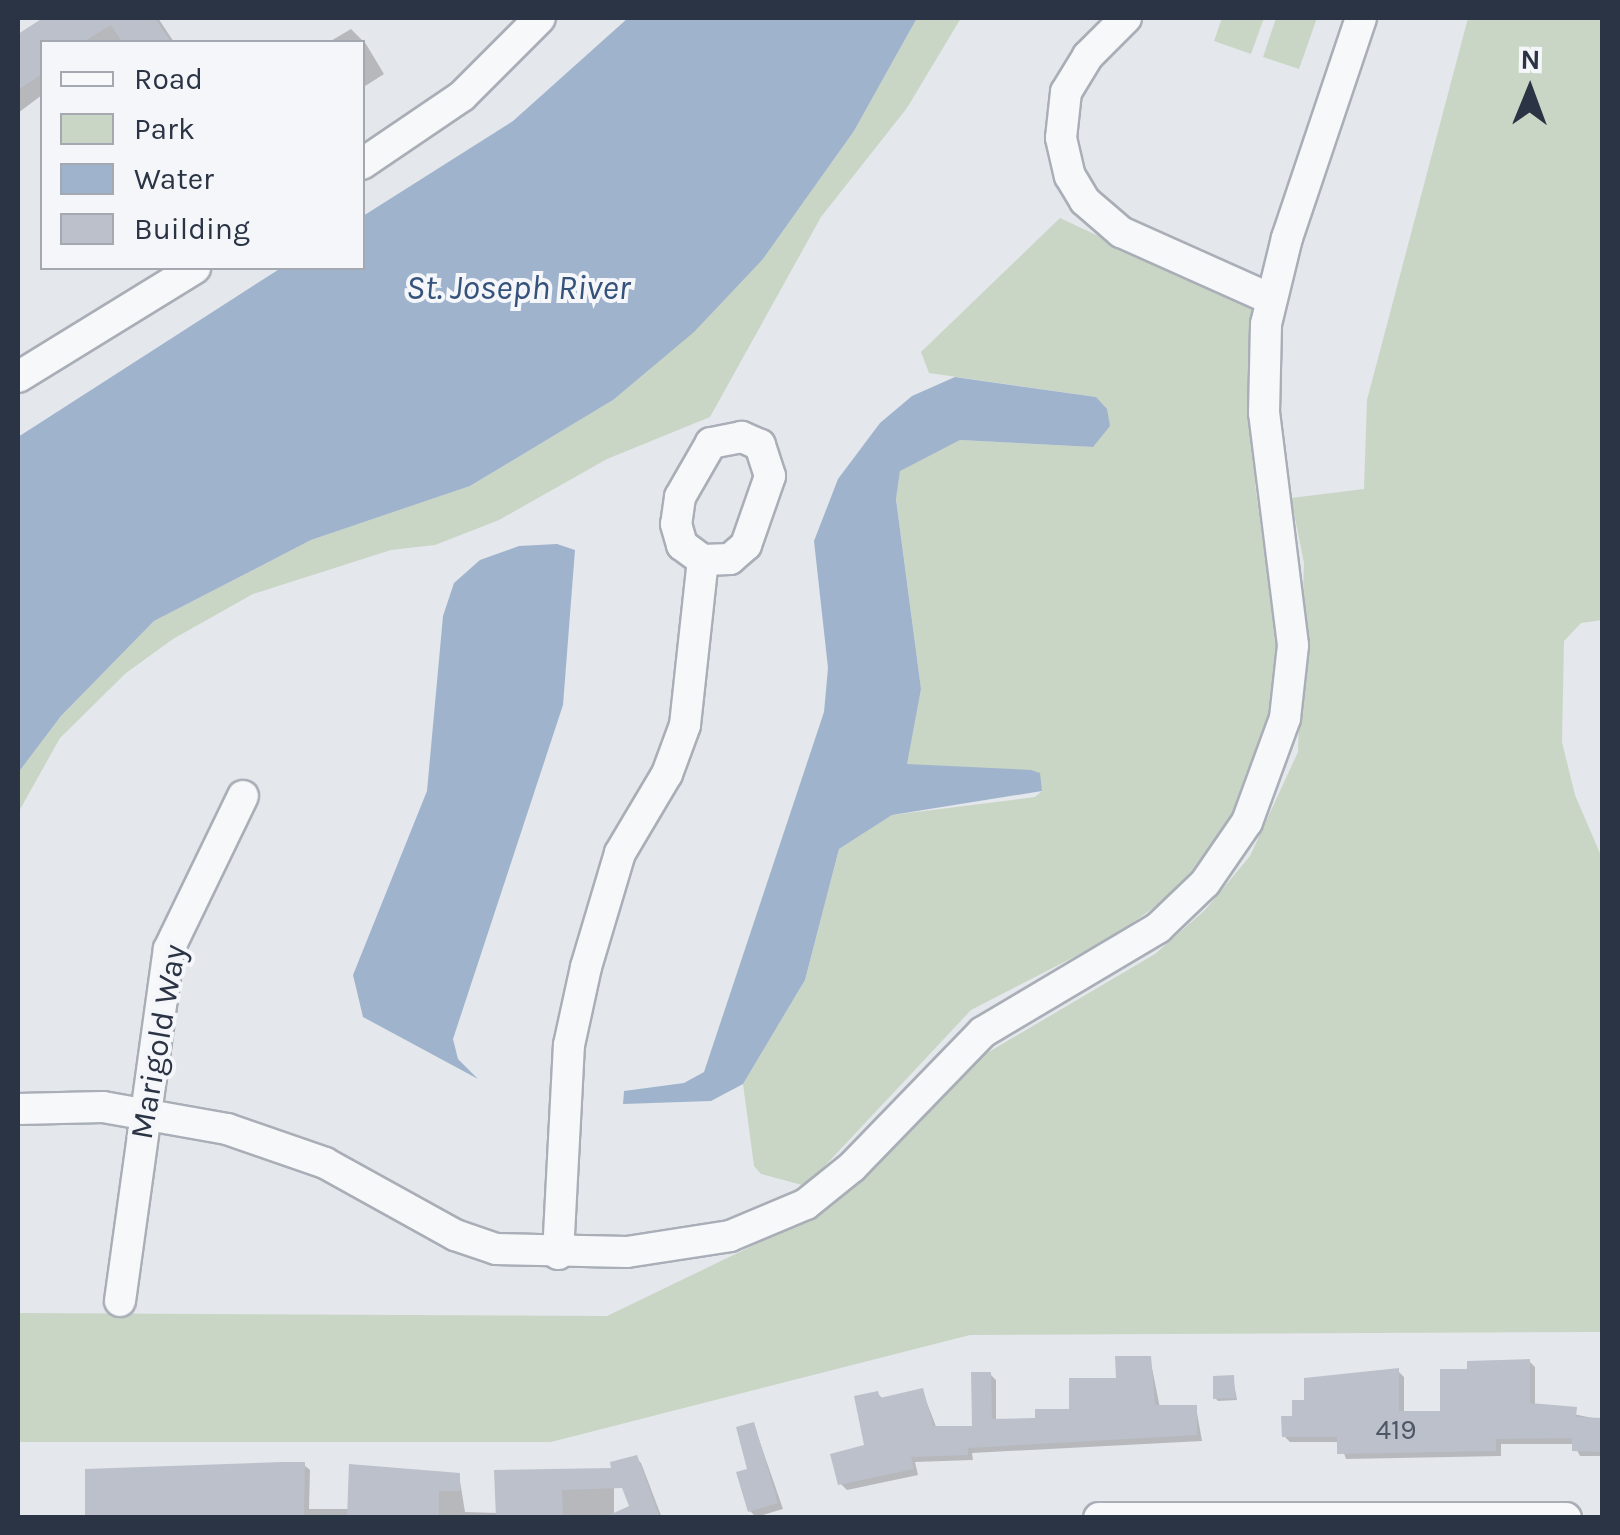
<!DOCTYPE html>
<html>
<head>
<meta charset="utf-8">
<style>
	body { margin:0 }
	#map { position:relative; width:1620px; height:1535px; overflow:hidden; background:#e4e7ec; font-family:Karla,sans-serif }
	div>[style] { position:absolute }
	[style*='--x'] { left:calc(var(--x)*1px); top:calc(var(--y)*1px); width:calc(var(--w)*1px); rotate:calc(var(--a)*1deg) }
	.green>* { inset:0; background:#c9d6c5 }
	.water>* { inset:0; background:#9fb4cc }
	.shadow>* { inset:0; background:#0003 }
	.building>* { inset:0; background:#bbc0ca }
	.roads { filter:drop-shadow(2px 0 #a9aeb7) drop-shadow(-2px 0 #a9aeb7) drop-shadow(0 2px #a9aeb7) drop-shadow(0 -2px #a9aeb7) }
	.minor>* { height:30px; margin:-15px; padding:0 15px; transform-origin:15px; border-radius:15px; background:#f7f8fa }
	span { translate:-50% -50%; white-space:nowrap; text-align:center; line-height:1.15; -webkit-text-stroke:8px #f4f6f9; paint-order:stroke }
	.number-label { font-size:28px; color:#4f5766 }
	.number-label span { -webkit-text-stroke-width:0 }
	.street-label { font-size:32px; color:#2b3445 }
	.water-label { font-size:35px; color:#34527a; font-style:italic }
	.frame { position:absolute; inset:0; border:20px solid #2b3445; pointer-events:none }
	.legend { position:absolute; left:40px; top:40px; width:325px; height:230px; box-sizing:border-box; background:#f4f6f9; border:2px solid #a4a8b1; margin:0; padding:12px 18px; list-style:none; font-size:30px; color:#2b3445 }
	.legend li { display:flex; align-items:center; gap:20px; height:50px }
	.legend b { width:50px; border:2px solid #a4a8b1 }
	.north { position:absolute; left:1480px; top:40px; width:100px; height:100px; -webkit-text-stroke:8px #f4f6f9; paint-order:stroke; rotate:1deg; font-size:28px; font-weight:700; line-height:40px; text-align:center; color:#2b3445 }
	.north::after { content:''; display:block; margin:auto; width:35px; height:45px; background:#2b3445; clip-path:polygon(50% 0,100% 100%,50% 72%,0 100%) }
</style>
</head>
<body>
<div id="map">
	<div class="green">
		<i style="clip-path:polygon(917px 18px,961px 18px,907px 108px,821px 217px,710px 417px,607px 459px,499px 520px,435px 545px,391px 550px,253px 594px,173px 639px,126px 673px,60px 738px,18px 813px,18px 773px,61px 716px,154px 621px,311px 540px,470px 486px,613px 400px,763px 259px,854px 131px)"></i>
		<i style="clip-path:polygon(1222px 18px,1264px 18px,1251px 54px,1214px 41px)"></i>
		<i style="clip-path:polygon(1276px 18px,1317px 18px,1299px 69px,1263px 57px)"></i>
		<i style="clip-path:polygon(1468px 18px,1602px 18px,1602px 620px,1581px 623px,1564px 641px,1562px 742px,1575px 795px,1602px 858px,1602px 1332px,970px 1335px,551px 1442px,18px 1442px,18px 1313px,607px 1316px,804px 1221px,970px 1063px,1155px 954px,1205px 910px,1250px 856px,1298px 752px,1304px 563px,1291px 498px,1364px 489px,1367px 400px)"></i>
		<i style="clip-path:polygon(1060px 218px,1254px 309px,1255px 484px,1278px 650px,1268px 724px,1237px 804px,1205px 857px,1162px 902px,1109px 939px,971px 1010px,806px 1186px,761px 1174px,754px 1166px,743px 1084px,805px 980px,839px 849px,892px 815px,1035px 797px,1042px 791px,906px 764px,921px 689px,896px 498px,900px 470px,960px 440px,1093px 447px,1096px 397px,929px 373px,921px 352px)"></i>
	</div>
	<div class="water">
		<i style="clip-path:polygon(628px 18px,917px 18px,854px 131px,763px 259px,694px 332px,613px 400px,470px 486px,311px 540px,154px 621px,61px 716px,18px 773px,18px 437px,281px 268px,362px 268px,363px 216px,513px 121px)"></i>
		<i style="clip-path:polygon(955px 377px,1096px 397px,1107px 409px,1110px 426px,1093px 447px,960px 440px,900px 471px,896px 499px,921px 689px,907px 764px,1031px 770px,1040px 773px,1042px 791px,892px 815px,839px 849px,805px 980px,743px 1084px,711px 1101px,623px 1104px,624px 1091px,684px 1083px,704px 1072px,824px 712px,828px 668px,814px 541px,838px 479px,880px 423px,912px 396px)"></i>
		<i style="clip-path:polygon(557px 544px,575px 550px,563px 705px,453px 1039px,458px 1059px,478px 1079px,363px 1017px,353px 975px,427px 791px,443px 616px,454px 583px,480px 560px,519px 546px)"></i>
	</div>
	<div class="shadow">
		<i style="clip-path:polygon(47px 18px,158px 18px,174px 42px,42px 42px,42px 95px,18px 113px,18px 36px)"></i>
		<i style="clip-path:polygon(351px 29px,366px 44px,384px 74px,362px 88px,362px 42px,329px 42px)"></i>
		<i style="clip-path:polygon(1150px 1358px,1160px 1408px,1196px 1407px,1202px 1441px,972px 1453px,973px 1460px,915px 1462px,918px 1475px,847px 1490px,841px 1484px,867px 1446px,878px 1394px,884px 1400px,922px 1390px,937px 1429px,975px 1428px,990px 1374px,996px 1380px,996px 1422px,1037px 1420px,1072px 1411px)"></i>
		<i style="clip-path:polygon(1529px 1361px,1535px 1367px,1535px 1406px,1602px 1420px,1602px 1456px,1580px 1456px,1574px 1444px,1501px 1444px,1501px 1456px,1346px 1459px,1340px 1442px,1290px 1442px,1284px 1436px,1306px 1403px,1398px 1371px,1404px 1377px,1404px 1414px,1443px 1413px,1469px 1371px)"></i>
		<i style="clip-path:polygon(1233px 1378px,1237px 1400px,1218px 1401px,1215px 1398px)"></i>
		<i style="clip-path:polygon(754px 1425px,783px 1509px,756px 1517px,750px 1511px)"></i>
		<i style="clip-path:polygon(636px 1458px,641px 1463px,662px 1518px,637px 1518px)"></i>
		<i style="clip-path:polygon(304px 1465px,310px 1470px,309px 1509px,350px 1509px,459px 1475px,465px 1512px,498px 1513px,497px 1472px,614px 1476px,614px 1518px,18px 1518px,87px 1515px)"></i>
	</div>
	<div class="building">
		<i style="clip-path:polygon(43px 18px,155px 18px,171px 42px,122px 42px,111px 25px,83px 42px,42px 42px,42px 74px,18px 90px,18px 34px)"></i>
		<i style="clip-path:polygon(1115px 1356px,1151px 1356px,1155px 1405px,1197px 1405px,1197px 1435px,968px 1448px,968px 1455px,911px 1457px,914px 1469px,838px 1485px,830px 1454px,864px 1445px,854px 1396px,878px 1391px,880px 1398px,923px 1388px,933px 1426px,972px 1426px,971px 1372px,991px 1372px,992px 1419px,1035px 1418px,1035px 1409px,1069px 1409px,1069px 1378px,1116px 1378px)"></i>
		<i style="clip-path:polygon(1530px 1359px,1530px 1403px,1577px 1407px,1576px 1417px,1602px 1418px,1602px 1452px,1572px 1451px,1572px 1438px,1496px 1439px,1496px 1451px,1337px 1454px,1337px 1437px,1282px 1437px,1281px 1416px,1292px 1416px,1292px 1400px,1304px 1400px,1304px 1378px,1399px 1368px,1399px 1411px,1440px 1411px,1440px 1369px,1467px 1369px,1467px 1361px)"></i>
		<i style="clip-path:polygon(1234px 1375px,1235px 1398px,1213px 1399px,1213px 1376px)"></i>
		<i style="clip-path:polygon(754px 1422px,778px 1503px,748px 1512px,736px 1472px,747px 1469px,736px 1427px)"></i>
		<i style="clip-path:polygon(637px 1455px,660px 1518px,603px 1518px,629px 1506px,622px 1488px,562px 1490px,563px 1518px,496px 1518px,494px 1470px,611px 1468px,610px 1462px)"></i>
		<i style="clip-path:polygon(282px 1462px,305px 1462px,304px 1518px,85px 1518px,85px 1469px)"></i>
		<i style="clip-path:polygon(349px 1464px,460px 1473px,460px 1491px,439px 1491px,439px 1518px,347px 1518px)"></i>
	</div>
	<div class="roads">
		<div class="minor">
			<i style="--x:1126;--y:18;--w:54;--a:135"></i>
			<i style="--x:1088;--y:56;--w:42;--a:121.4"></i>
			<i style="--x:1066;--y:92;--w:46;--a:96.2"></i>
			<i style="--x:1061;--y:138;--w:39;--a:77"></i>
			<i style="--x:1070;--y:176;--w:29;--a:59"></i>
			<i style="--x:1085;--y:201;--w:48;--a:40.7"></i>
			<i style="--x:1121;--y:232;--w:164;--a:24.1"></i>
			<i style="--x:362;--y:164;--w:121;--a:-34.2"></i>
			<i style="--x:462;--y:96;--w:110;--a:-45"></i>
			<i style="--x:18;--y:377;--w:208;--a:-31.6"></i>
			<i style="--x:18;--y:1109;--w:85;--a:-1.3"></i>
			<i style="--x:103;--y:1107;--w:126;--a:10.1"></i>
			<i style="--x:227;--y:1129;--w:104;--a:19.1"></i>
			<i style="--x:325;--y:1163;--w:149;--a:29"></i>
			<i style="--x:455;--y:1235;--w:43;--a:18.9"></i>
			<i style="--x:496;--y:1249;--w:131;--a:1.3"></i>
			<i style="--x:627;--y:1252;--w:104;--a:-8.8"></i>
			<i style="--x:730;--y:1236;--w:82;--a:-22.8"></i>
			<i style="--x:806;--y:1204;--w:59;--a:-38.8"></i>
			<i style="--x:852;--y:1167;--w:188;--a:-45.9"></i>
			<i style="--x:983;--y:1032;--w:204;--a:-30.7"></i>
			<i style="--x:1158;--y:928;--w:65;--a:-43.8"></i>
			<i style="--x:1205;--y:883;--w:74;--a:-55.5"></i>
			<i style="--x:1247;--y:822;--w:111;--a:-69.9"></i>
			<i style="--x:1285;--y:718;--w:73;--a:-83.7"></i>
			<i style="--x:1293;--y:645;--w:234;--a:-97.1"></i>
			<i style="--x:1264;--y:413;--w:89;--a:-88.7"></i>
			<i style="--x:1266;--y:324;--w:89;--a:-76.3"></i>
			<i style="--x:1287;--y:238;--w:232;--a:-71.4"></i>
			<i style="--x:558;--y:1254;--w:209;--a:-87"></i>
			<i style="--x:569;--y:1045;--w:80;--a:-77.7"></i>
			<i style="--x:586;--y:967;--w:119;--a:-73.4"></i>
			<i style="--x:620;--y:853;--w:92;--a:-59.3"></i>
			<i style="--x:667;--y:774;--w:52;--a:-69.8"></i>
			<i style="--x:685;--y:725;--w:166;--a:-83.8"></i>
			<i style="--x:703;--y:560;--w:27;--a:-2"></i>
			<i style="--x:730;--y:559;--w:21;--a:-41"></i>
			<i style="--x:746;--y:545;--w:73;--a:-70.8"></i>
			<i style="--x:770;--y:476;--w:33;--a:-108"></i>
			<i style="--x:760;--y:445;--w:20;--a:-156"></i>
			<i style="--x:742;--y:437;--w:32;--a:169"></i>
			<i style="--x:711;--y:443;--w:62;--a:119.9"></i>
			<i style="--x:680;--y:497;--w:27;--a:98"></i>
			<i style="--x:676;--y:524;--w:22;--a:74"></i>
			<i style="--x:682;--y:545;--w:26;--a:36"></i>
			<i style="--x:120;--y:1301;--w:355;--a:-82.1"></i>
			<i style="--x:169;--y:949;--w:170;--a:-64.2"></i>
			<i style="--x:1099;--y:1518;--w:467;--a:0"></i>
		</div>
	</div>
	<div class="number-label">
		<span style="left:1396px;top:1430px">419</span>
	</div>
	<div class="street-label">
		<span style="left:159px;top:1042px;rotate:-80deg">Marigold Way</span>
	</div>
	<div class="water-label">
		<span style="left:518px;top:288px">St. Joseph River</span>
	</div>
	<div class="frame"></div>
	<ul class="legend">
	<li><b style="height:12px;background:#f7f8fa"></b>Road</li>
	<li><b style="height:28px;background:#c9d6c5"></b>Park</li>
	<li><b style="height:28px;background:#9fb4cc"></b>Water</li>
	<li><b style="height:28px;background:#bbc0ca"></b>Building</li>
	</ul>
	<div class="north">N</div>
</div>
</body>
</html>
